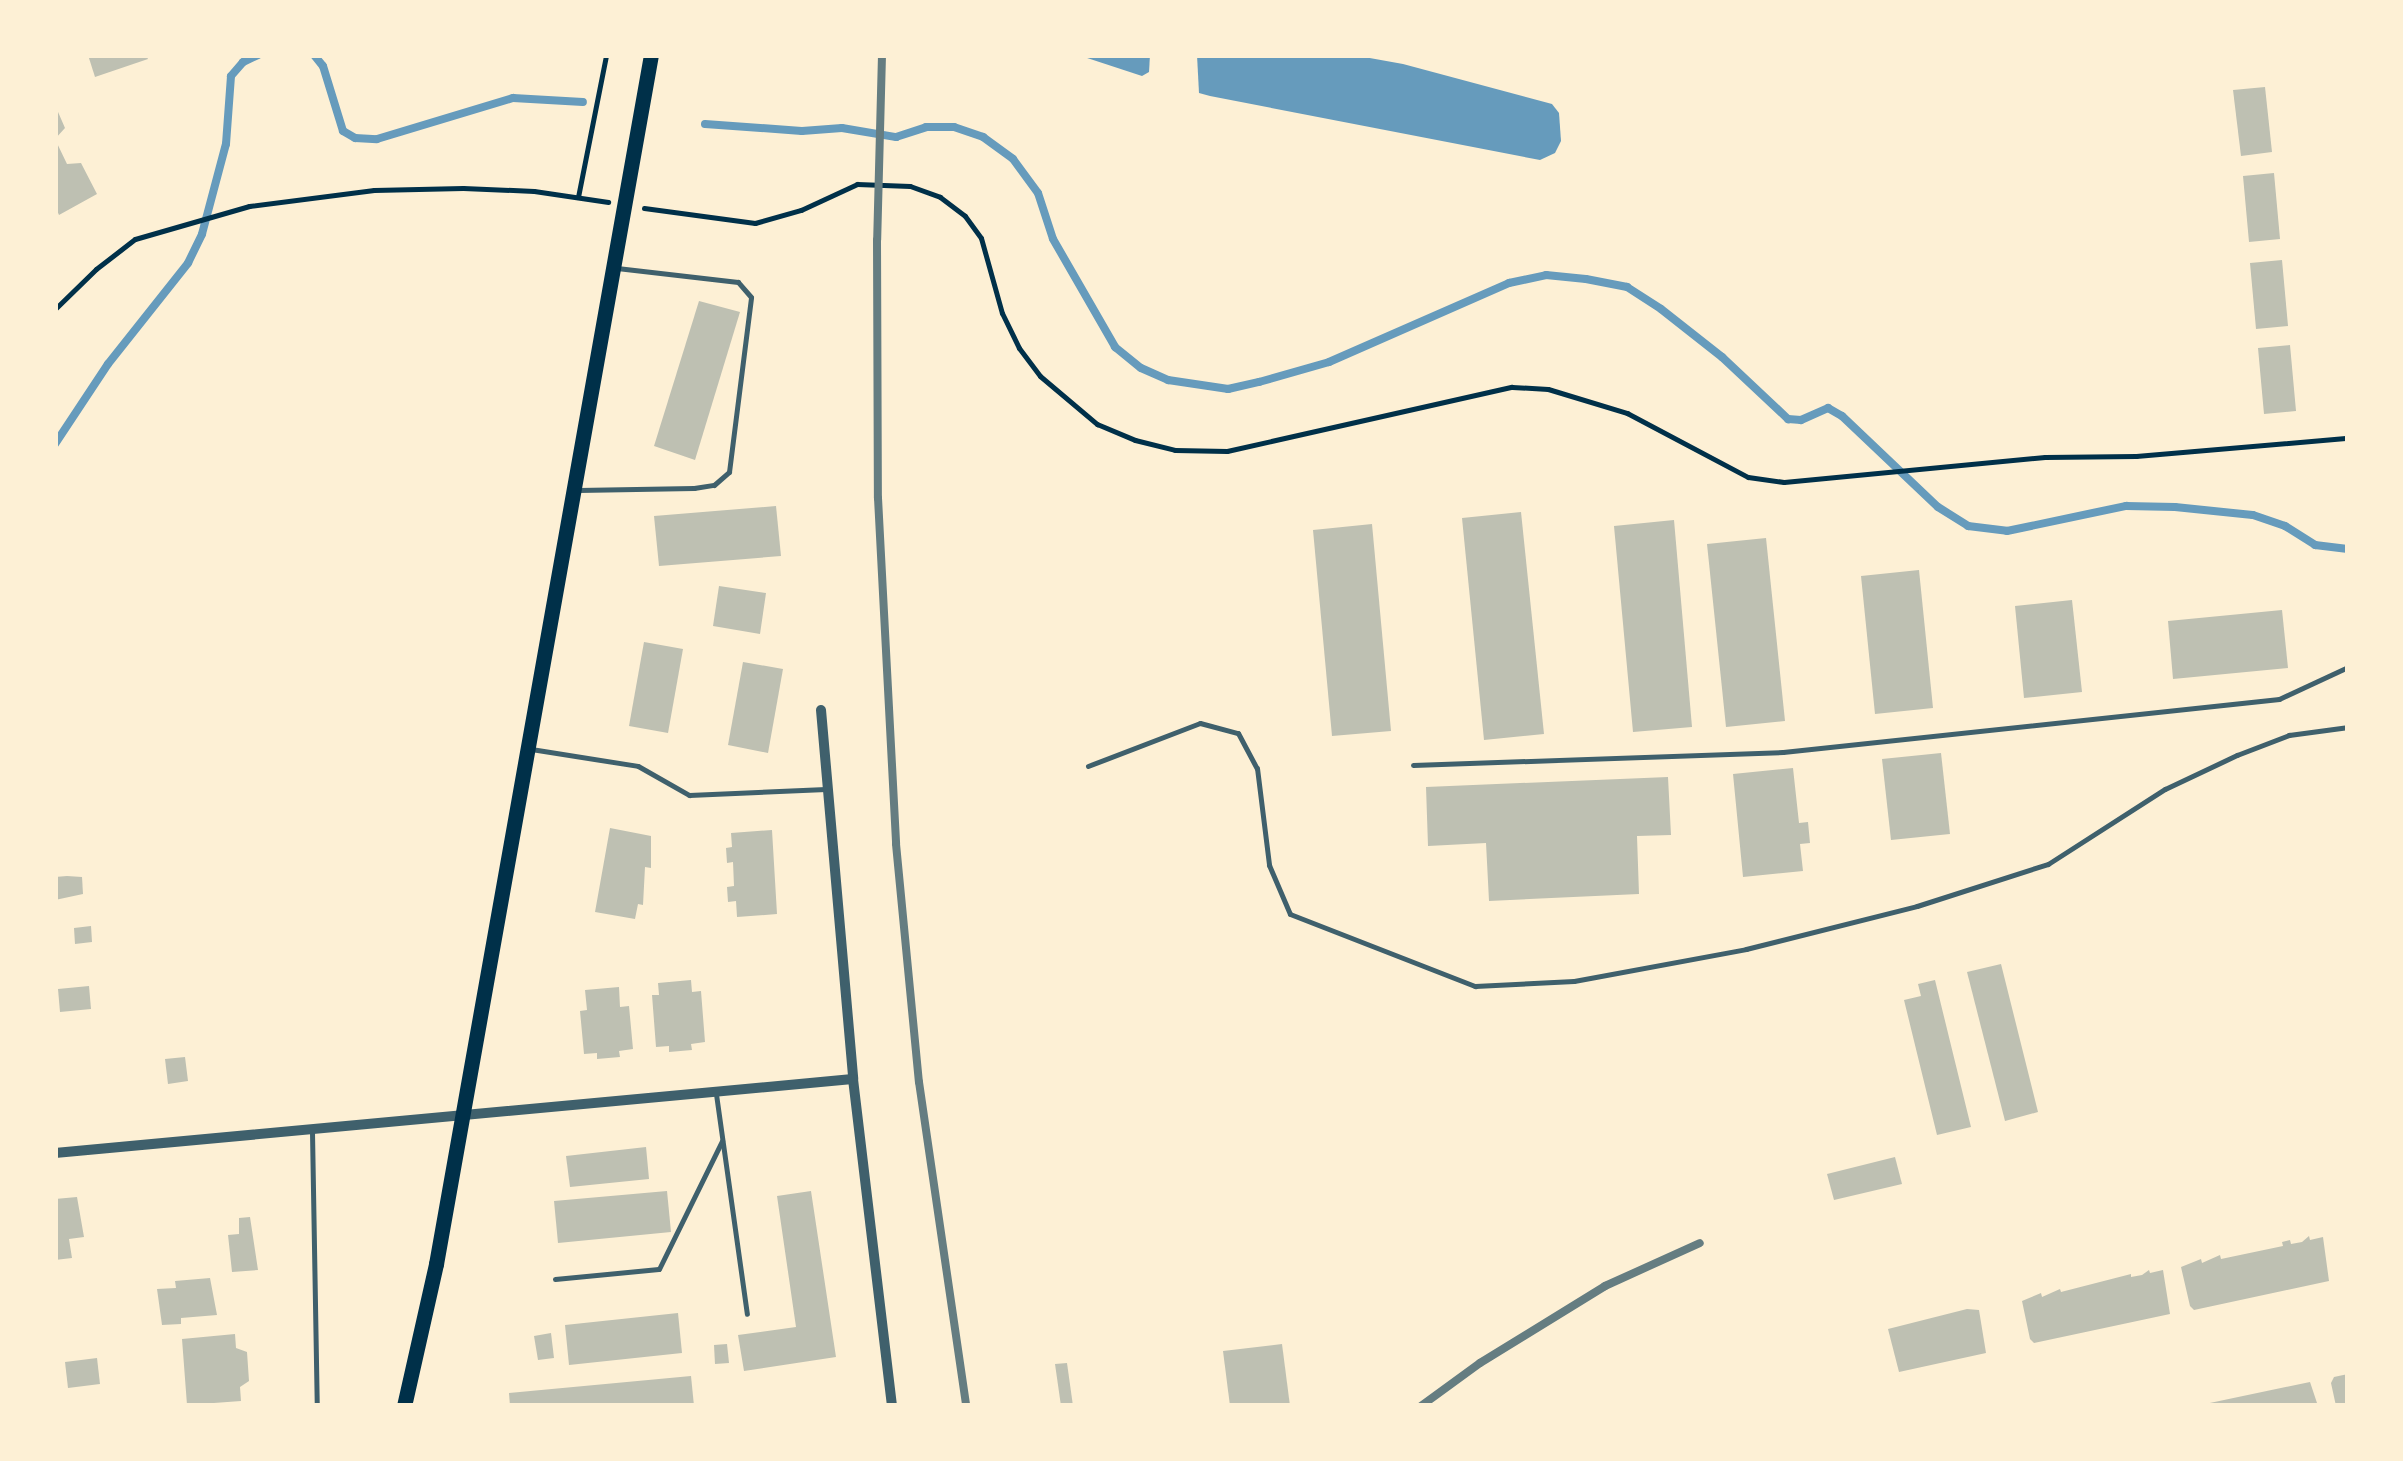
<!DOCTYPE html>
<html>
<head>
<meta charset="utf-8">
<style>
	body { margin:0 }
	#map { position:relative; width:2403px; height:1461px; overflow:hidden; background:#fdf0d5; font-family:Quicksand,sans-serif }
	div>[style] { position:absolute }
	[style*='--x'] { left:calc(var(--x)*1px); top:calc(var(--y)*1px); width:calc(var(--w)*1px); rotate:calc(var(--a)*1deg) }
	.water>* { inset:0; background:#669bbc }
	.stream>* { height:8px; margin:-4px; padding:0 4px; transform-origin:4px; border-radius:4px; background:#669bbc }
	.building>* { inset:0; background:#bec0b2 }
	.path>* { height:5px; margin:-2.5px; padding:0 2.5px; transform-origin:2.5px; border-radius:2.5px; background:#003049 }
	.service>* { height:5px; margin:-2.5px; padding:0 2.5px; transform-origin:2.5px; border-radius:2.5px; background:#3f606c }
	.minor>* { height:10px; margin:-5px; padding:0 5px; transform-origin:5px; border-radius:5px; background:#3f606c }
	.secondary>* { height:15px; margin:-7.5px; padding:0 7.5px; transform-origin:7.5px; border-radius:7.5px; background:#003049 }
	.rail>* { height:8px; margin:-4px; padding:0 4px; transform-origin:4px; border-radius:4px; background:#657d81 }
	span { translate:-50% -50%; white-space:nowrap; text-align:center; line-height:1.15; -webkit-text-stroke:9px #fdf0d5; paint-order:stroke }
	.frame { position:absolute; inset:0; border:58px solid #fdf0d5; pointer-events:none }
</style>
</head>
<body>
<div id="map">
	<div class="water">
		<i style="clip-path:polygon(1078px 55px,1150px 55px,1149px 72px,1142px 76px)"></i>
		<i style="clip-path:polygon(1197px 55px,1353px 55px,1403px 64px,1552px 104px,1559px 113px,1561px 141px,1555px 153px,1540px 160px,1210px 96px,1199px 93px)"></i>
	</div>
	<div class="stream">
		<i style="--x:314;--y:55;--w:14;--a:51"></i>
		<i style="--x:323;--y:66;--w:68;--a:72.9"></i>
		<i style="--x:343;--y:131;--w:14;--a:30"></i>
		<i style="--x:355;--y:138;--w:22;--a:3"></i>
		<i style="--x:377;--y:139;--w:142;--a:-16.8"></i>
		<i style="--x:513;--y:98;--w:70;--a:3.3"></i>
		<i style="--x:705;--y:124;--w:97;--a:4.1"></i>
		<i style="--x:802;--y:131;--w:40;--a:-4.3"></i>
		<i style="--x:842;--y:128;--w:55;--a:9.5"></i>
		<i style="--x:896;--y:137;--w:32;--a:-18"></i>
		<i style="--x:926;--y:127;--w:28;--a:0"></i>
		<i style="--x:954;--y:127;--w:31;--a:19"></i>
		<i style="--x:983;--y:137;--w:37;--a:36"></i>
		<i style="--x:1013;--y:159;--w:42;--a:53.7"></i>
		<i style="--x:1038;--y:193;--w:48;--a:71.9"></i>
		<i style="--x:1053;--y:239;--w:125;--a:60.1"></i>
		<i style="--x:1115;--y:347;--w:33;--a:39"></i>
		<i style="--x:1141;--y:368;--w:30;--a:24"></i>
		<i style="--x:1168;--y:380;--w:61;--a:8.5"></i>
		<i style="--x:1228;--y:389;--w:32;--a:-13"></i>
		<i style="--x:1259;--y:382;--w:73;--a:-15.9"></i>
		<i style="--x:1329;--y:362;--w:197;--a:-23.7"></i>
		<i style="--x:1509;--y:283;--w:38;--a:-12"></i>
		<i style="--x:1546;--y:275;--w:40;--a:5.7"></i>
		<i style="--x:1586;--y:279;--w:42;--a:11"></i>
		<i style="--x:1627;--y:287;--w:40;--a:32.9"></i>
		<i style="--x:1661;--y:309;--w:78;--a:38.2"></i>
		<i style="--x:1722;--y:357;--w:91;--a:43.2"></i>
		<i style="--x:1788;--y:419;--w:13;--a:4"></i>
		<i style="--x:1801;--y:420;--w:30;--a:-24"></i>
		<i style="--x:1828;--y:408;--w:16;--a:30"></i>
		<i style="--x:1842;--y:416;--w:132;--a:43.5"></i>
		<i style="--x:1938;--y:507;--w:36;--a:32"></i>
		<i style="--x:1968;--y:526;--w:39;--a:7"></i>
		<i style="--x:2007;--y:531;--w:122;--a:-11.9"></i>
		<i style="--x:2126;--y:506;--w:49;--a:1.2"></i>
		<i style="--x:2175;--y:507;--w:78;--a:5.9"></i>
		<i style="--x:2253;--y:515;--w:34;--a:19"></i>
		<i style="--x:2285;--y:526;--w:36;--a:32"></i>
		<i style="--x:2315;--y:545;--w:33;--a:7"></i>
		<i style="--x:55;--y:444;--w:96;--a:-56.5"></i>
		<i style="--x:108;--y:364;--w:129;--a:-51.6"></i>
		<i style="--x:188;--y:263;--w:32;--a:-64"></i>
		<i style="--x:202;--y:234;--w:93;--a:-75.1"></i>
		<i style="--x:226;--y:144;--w:68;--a:-85.8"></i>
		<i style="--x:231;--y:76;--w:18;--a:-49"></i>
		<i style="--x:243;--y:62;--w:17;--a:-25"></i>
	</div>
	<div class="building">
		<i style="clip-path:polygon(88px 55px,146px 55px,148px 59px,95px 77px)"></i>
		<i style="clip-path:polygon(2265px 87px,2272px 152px,2241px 156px,2233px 90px)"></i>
		<i style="clip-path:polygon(55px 105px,65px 128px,55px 139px,67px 164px,81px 163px,97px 194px,59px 215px,55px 206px)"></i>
		<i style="clip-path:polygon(2274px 173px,2280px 239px,2249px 242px,2243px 176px)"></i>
		<i style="clip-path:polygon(2282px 260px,2288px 326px,2256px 329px,2250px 263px)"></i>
		<i style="clip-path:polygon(699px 301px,740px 312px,695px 460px,654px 446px)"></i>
		<i style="clip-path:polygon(2290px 345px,2296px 411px,2264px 414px,2258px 348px)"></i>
		<i style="clip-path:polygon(776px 506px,781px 556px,659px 566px,654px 516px)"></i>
		<i style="clip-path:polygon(1521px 512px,1544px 734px,1484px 740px,1462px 518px)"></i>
		<i style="clip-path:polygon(1674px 520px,1692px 727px,1633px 732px,1614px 526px)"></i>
		<i style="clip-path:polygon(1372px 524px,1391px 731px,1332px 736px,1313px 530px)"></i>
		<i style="clip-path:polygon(1766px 538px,1785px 721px,1726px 727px,1707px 544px)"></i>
		<i style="clip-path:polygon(1919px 570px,1933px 708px,1875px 714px,1861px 576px)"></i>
		<i style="clip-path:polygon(719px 586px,766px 593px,760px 634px,713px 626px)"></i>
		<i style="clip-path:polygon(2072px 600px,2082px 692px,2024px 698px,2015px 606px)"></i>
		<i style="clip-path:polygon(2282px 610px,2288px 668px,2173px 679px,2168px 621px)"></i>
		<i style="clip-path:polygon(644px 642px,683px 649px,668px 733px,629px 726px)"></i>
		<i style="clip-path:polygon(743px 662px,783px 669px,768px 753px,728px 745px)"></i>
		<i style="clip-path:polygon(1941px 753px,1950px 834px,1891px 840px,1882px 759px)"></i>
		<i style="clip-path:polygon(1793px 768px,1799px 823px,1808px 822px,1810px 843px,1800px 844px,1803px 871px,1743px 877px,1733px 774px)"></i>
		<i style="clip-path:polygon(1668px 777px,1671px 835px,1637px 836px,1639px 894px,1489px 901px,1486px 843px,1428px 846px,1426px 787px)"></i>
		<i style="clip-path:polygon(610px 828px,651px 836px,651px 868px,645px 867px,643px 905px,638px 904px,635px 919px,595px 912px)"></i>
		<i style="clip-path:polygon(772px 830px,777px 914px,737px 917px,736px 901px,728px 902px,727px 887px,734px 886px,733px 862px,727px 863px,726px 848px,732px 847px,731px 833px)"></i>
		<i style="clip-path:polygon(67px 876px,82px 877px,83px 894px,55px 900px,55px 877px)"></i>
		<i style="clip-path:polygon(91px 926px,92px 942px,75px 944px,74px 928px)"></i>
		<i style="clip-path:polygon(2001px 964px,2038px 1112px,2005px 1121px,1967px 972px)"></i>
		<i style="clip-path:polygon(691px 980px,692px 992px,701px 991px,705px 1042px,691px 1044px,692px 1050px,669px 1052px,669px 1046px,656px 1047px,652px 995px,659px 995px,658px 983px)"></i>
		<i style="clip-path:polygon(1935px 980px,1971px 1127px,1937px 1135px,1904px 1000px,1921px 996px,1918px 984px)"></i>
		<i style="clip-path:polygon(89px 986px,91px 1009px,60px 1012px,58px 989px)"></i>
		<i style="clip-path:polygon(619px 987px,620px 1007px,629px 1006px,633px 1049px,619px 1051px,620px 1057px,597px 1059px,597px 1053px,584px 1054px,580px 1011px,587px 1010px,585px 990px)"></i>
		<i style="clip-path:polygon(185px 1057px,188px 1081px,168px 1084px,165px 1059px)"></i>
		<i style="clip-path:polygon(646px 1147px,649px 1179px,570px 1187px,566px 1156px)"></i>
		<i style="clip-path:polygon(1895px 1157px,1902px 1184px,1834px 1200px,1827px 1174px)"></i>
		<i style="clip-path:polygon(667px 1191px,671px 1232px,558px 1243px,554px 1201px)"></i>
		<i style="clip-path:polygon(811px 1191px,836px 1357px,744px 1371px,738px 1335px,796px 1327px,777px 1196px)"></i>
		<i style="clip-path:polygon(77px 1197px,84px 1237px,69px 1239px,72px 1258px,55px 1260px,55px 1199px)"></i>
		<i style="clip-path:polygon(250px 1217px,258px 1270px,232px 1272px,228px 1235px,239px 1234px,239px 1218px)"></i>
		<i style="clip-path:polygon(2309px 1236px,2310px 1240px,2323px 1237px,2329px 1281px,2194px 1310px,2190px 1306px,2181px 1267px,2201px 1259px,2202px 1263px,2220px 1255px,2221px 1259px,2283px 1246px,2282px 1242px,2290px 1240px,2291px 1244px,2302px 1242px)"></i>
		<i style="clip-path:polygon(2149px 1270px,2150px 1273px,2163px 1270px,2170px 1314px,2034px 1343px,2030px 1339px,2022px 1301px,2041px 1293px,2042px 1297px,2060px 1289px,2061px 1292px,2131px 1274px,2131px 1277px,2142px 1275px)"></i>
		<i style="clip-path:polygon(210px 1278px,217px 1315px,181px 1318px,181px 1324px,162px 1325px,157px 1289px,176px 1288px,175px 1281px)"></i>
		<i style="clip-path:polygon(1967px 1309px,1979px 1310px,1986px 1353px,1899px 1372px,1888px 1329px)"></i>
		<i style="clip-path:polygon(678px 1313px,682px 1353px,569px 1365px,565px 1325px)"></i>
		<i style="clip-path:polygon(551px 1333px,554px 1358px,538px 1360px,534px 1336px)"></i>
		<i style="clip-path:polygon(235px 1334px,236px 1348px,247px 1352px,249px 1381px,240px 1387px,241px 1401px,187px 1405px,182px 1339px)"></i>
		<i style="clip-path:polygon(727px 1344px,729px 1363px,715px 1364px,714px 1345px)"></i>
		<i style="clip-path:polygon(1282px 1344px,1290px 1406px,1230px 1406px,1223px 1351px)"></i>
		<i style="clip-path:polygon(97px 1358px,100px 1384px,68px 1388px,65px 1362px)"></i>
		<i style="clip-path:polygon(1067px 1363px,1073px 1406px,1061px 1406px,1055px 1364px)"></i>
		<i style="clip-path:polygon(2348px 1374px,2348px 1406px,2336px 1406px,2331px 1383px,2334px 1377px)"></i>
		<i style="clip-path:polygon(691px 1376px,694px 1406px,510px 1406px,509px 1393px)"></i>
		<i style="clip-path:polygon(2310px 1382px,2318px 1406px,2205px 1406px,2205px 1404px)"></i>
	</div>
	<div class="path">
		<i style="--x:578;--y:197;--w:145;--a:-78.8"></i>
		<i style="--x:644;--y:208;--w:112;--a:7.7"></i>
		<i style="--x:755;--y:223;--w:48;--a:-15.8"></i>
		<i style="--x:801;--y:210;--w:62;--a:-24.9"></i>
		<i style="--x:857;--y:184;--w:53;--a:2.2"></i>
		<i style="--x:910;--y:186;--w:32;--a:20"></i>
		<i style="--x:940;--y:197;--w:31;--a:37"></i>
		<i style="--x:965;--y:216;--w:27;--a:54"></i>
		<i style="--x:981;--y:238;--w:78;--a:74.4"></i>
		<i style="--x:1002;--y:313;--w:39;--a:64"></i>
		<i style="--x:1019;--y:348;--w:35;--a:53"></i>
		<i style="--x:1040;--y:376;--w:75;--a:40.1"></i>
		<i style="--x:1097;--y:424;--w:41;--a:22.8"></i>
		<i style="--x:1135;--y:440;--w:41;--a:14"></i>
		<i style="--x:1175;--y:450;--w:52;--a:1.1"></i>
		<i style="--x:1227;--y:451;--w:292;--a:-12.7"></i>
		<i style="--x:1512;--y:387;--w:36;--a:3"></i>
		<i style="--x:1548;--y:389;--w:83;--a:16.9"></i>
		<i style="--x:1627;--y:413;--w:137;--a:27.9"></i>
		<i style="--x:1748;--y:477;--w:36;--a:8"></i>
		<i style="--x:1784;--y:482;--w:262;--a:-5.5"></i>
		<i style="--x:2045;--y:457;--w:91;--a:-0.6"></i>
		<i style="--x:2136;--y:456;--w:213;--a:-4.9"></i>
		<i style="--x:55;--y:309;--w:57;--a:-44.3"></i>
		<i style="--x:96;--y:269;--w:49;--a:-37.6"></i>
		<i style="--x:135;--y:239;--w:119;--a:-16.1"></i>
		<i style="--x:249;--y:206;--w:126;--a:-7.3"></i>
		<i style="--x:374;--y:190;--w:89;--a:-1.3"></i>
		<i style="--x:463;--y:188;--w:71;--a:2.4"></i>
		<i style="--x:534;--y:191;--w:75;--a:8.5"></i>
	</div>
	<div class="service">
		<i style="--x:578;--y:490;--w:116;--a:-1"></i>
		<i style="--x:694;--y:488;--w:20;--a:-9"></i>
		<i style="--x:714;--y:485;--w:20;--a:-41"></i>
		<i style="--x:729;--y:472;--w:176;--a:-82.8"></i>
		<i style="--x:751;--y:297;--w:20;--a:-131"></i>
		<i style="--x:738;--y:282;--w:122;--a:-173.4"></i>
		<i style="--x:531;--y:749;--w:108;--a:9"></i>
		<i style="--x:638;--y:766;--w:59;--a:29.6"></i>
		<i style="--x:689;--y:795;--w:137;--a:-2.5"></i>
		<i style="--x:1413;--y:765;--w:370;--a:-2"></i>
		<i style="--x:1783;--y:752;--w:499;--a:-6.1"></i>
		<i style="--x:2279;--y:699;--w:76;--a:-24.9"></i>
		<i style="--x:1088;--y:766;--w:120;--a:-21"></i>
		<i style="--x:1200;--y:723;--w:39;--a:15"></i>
		<i style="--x:1238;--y:733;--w:40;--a:62"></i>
		<i style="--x:1257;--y:768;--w:98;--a:82.9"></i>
		<i style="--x:1269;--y:865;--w:53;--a:66.8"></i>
		<i style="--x:1290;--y:914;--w:199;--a:21.3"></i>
		<i style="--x:1475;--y:986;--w:99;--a:-2.9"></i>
		<i style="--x:1574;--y:981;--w:175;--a:-10.5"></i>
		<i style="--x:1746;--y:949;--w:176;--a:-14.1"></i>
		<i style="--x:1917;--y:906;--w:138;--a:-17.8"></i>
		<i style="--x:2048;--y:864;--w:139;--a:-32.7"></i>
		<i style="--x:2165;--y:789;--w:80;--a:-25.3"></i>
		<i style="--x:2237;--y:755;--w:56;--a:-21"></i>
		<i style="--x:2289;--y:735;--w:60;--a:-7.7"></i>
		<i style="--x:716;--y:1094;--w:222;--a:82"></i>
		<i style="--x:312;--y:1132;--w:274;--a:89"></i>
		<i style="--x:555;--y:1279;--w:104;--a:-5.5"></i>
		<i style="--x:659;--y:1269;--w:143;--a:-63.8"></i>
	</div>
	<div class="minor">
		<i style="--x:821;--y:710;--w:370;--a:85"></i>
		<i style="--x:853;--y:1079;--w:329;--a:83.2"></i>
		<i style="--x:55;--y:1153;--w:801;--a:-5.3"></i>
	</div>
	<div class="secondary">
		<i style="--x:404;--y:1406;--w:146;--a:-77.3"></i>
		<i style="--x:436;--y:1264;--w:1228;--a:-79.92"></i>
	</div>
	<div class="rail">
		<i style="--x:882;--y:55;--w:185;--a:91.5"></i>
		<i style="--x:877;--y:240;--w:258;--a:89.8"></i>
		<i style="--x:878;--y:498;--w:346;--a:87"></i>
		<i style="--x:896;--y:844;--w:239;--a:84.5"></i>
		<i style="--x:919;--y:1082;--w:327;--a:81.7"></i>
		<i style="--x:1421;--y:1406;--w:73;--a:-36.1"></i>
		<i style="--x:1480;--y:1363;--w:147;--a:-31.6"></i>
		<i style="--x:1605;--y:1286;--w:104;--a:-24.4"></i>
	</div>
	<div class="frame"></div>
</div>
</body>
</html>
